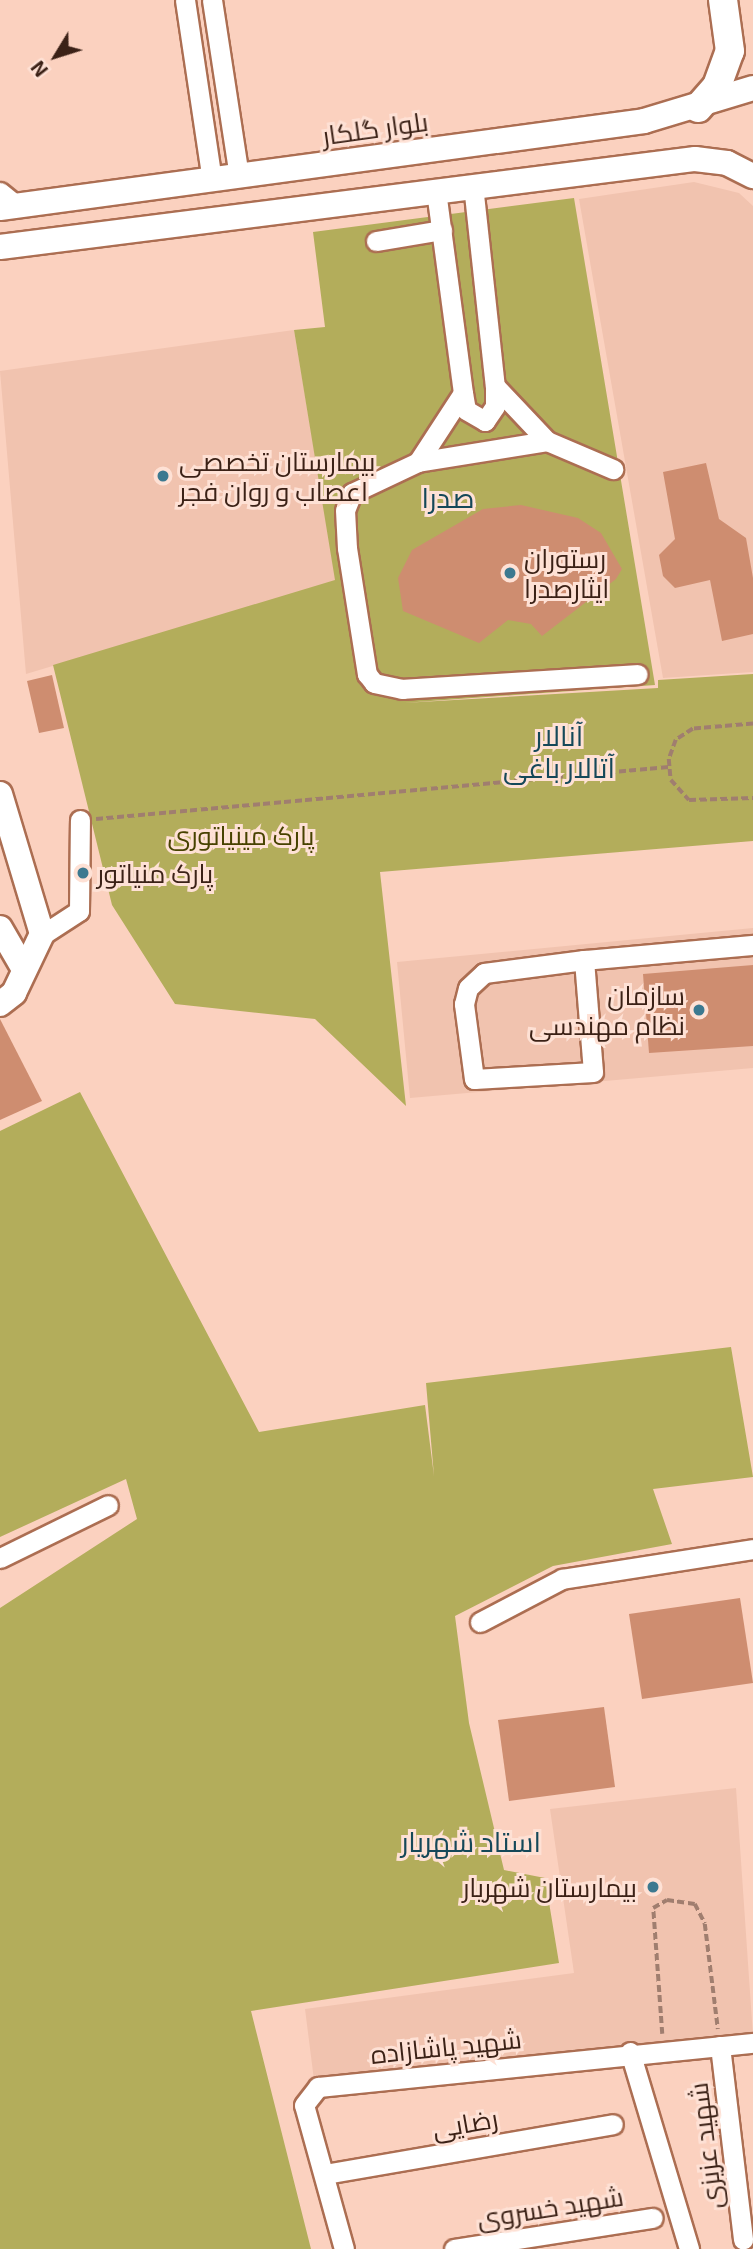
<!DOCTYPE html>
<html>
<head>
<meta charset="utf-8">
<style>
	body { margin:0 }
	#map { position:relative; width:753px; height:2249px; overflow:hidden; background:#fbd1bf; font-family:"Exo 2",Cairo,sans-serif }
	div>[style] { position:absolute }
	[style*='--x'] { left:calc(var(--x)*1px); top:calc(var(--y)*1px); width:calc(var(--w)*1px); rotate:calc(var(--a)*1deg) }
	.built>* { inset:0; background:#f1c3af }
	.green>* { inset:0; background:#b3ad5b }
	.building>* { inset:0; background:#ce8d70 }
	.path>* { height:3.5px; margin-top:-1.75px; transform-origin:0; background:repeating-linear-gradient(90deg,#a07e6f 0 7px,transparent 0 10.5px) }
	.roads { filter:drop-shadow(2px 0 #ac6e52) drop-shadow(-2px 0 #ac6e52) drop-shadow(0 2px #ac6e52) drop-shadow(0 -2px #ac6e52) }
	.minor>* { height:19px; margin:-9.5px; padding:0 9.5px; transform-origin:9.5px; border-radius:9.5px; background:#fff }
	.major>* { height:24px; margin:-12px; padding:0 12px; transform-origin:12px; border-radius:12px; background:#fff }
	.highway>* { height:28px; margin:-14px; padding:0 14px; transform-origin:14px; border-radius:14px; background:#fff }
	.dots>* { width:19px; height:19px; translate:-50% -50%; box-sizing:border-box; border:4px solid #fee1d5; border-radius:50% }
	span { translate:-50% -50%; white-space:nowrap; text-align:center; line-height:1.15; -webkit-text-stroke:6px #fee1d5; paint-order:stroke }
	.street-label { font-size:26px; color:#3b2116 }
	.poi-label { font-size:26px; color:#3b2116 }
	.left { translate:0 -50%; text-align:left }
	.right { translate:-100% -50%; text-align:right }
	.park-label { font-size:26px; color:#474200 }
	.neighbourhood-label { font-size:28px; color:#154859 }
	.north { position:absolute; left:21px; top:21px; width:70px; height:70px; -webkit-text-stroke:5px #fee1d5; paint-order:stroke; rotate:232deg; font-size:19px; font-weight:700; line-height:28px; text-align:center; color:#3b2116 }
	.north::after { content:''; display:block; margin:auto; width:24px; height:32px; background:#3b2116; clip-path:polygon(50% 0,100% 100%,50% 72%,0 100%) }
</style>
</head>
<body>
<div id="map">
	<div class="built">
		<i style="clip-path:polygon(694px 182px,739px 193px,753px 206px,753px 672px,663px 678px,579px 199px)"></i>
		<i style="clip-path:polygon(294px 330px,336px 581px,26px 674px,0 371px)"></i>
		<i style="clip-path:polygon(753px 928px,753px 1068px,410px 1098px,397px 962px)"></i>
		<i style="clip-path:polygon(736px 1788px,753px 2036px,314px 2080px,305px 2009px,574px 1973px,550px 1809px)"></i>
	</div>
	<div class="green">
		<i style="clip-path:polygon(574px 198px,655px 685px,403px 703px,658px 688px,658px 680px,753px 674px,753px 841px,380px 872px,406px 1106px,315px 1019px,175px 1004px,112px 905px,53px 665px,335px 580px,294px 330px,325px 327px,313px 232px)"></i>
		<i style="clip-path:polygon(80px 1092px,259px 1432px,425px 1405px,434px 1476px,426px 1383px,731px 1347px,753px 1477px,653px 1489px,672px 1544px,553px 1566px,455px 1616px,469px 1723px,504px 1870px,545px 1878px,559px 1963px,251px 2011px,311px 2249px,0 2249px,0 1608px,137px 1519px,126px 1479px,0 1537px,0 1131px)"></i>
	</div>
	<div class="building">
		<i style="clip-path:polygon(706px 463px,719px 519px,746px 538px,753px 578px,753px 634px,722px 641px,710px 580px,675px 588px,663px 576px,659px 555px,675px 539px,663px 472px)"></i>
		<i style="clip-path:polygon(521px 505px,578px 518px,601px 533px,622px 569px,616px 579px,542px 636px,531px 624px,508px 620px,479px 643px,403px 611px,398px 578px,412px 550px,483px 509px)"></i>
		<i style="clip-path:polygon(52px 675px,64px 728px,39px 733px,27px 681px)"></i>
		<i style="clip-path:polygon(753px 965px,753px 1046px,649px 1053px,643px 974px)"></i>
		<i style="clip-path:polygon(0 1019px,42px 1101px,0 1120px)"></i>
		<i style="clip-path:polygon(740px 1598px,753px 1683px,642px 1699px,629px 1614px)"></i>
		<i style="clip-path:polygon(604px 1707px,615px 1787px,509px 1801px,498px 1720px)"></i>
	</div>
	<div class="path">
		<i style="--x:753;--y:724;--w:60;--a:175.2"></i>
		<i style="--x:693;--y:729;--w:20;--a:147"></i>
		<i style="--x:676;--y:740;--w:20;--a:110"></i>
		<i style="--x:669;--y:759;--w:21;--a:85"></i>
		<i style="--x:671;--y:780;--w:27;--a:48"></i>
		<i style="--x:689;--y:800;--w:64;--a:-1.8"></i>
		<i style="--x:96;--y:819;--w:575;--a:-5.19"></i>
		<i style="--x:662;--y:2034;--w:126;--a:-94.1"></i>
		<i style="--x:653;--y:1908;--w:16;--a:-30"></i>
		<i style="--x:667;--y:1900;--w:28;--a:8"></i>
		<i style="--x:695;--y:1904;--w:22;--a:63"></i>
		<i style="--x:705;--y:1924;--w:106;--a:82.9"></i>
	</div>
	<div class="roads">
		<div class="minor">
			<i style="--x:185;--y:0;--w:182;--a:81.5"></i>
			<i style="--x:212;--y:0;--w:178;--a:81.3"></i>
			<i style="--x:473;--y:185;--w:202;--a:83.8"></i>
			<i style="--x:495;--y:386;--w:76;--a:46.6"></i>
			<i style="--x:547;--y:441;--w:72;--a:23"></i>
			<i style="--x:0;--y:192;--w:22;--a:39"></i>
			<i style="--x:376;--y:241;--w:67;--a:-9.5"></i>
			<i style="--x:463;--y:393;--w:17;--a:80"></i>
			<i style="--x:466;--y:410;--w:22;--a:30"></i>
			<i style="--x:485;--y:421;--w:18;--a:-56"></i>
			<i style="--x:495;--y:406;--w:20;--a:-90"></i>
			<i style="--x:547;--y:441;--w:131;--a:170.8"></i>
			<i style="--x:418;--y:462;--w:73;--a:154.8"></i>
			<i style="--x:352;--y:493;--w:18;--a:112"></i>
			<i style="--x:345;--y:510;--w:38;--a:87"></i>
			<i style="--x:347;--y:548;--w:128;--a:81"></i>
			<i style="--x:367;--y:674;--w:11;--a:52"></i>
			<i style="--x:374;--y:683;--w:29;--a:12"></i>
			<i style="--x:402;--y:689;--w:236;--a:-3.6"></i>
			<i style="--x:418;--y:462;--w:82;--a:-56.9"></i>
			<i style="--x:463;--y:393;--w:205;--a:-97.6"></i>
			<i style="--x:42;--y:935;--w:44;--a:-33"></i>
			<i style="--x:79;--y:911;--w:91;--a:-89.4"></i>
			<i style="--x:584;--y:960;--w:112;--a:85.4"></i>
			<i style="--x:593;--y:1072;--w:119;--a:176.6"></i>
			<i style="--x:474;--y:1079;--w:76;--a:-97.6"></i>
			<i style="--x:464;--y:1004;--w:16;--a:-76"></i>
			<i style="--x:468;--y:988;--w:22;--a:-43"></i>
			<i style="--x:484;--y:973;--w:101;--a:-7.4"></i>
			<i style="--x:584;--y:960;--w:170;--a:-5.1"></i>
			<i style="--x:0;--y:1558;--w:120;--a:-26.1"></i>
			<i style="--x:480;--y:1622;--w:93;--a:-27.7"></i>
			<i style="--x:562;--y:1579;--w:193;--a:-8.9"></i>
			<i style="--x:720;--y:2046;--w:195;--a:83.2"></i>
			<i style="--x:630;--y:2052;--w:206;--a:73.3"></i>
			<i style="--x:325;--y:2174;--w:292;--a:-9.8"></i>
			<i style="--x:344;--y:2249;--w:149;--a:-105.5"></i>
			<i style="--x:304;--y:2105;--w:23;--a:-52"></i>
			<i style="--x:318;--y:2087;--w:437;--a:-5.8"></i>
			<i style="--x:454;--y:2249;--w:201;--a:-8.9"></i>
		</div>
		<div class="major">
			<i style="--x:0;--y:208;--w:650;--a:-7.69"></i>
			<i style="--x:644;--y:121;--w:114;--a:-16.8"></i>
			<i style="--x:0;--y:247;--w:701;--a:-7.22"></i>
			<i style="--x:695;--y:159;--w:32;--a:7"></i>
			<i style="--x:727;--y:163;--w:29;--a:27"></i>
			<i style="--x:0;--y:794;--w:146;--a:73.3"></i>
			<i style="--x:42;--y:934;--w:65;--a:115.4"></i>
			<i style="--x:14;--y:993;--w:18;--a:142"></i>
			<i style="--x:0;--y:928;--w:44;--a:59.9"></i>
		</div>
		<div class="highway">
			<i style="--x:698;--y:108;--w:29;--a:-49"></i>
			<i style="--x:717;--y:86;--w:37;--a:-70"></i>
			<i style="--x:730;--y:51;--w:51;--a:-97.8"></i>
		</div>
	</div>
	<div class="dots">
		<i style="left:163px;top:476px;background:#3c7990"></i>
		<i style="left:510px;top:573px;background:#3c7990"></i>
		<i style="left:83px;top:873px;background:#3c7990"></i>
		<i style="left:699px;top:1010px;background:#3c7990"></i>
		<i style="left:653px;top:1887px;background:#3c7990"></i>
	</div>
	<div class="street-label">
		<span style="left:375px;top:128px;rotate:-8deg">بلوار گلکار</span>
		<span style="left:446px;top:2046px;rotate:-6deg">شهید پاشازاده</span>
		<span style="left:465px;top:2123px;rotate:-10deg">رضایی</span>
		<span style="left:705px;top:2146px;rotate:-97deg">شهید عزیزی</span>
		<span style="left:550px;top:2207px;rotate:-9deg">شهید خسروی</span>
	</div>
	<div class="poi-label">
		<span class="left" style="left:179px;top:476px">بیمارستان تخصصی<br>اعصاب و روان فجر</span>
		<span class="left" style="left:524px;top:573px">رستوران<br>ایثارصدرا</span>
		<span class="left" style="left:97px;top:873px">پارک منیاتور</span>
		<span class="right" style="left:685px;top:1010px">سازمان<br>نظام مهندسی</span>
		<span class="right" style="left:637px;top:1887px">بیمارستان شهریار</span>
	</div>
	<div class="park-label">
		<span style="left:241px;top:835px">پارک مینیاتوری</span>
	</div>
	<div class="neighbourhood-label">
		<span style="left:448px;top:497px">صدرا</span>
		<span style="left:559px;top:751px">آنالار<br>آتالار باغی</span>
		<span style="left:471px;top:1841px">استاد شهریار</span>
	</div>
	<div class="north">N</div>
</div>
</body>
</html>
